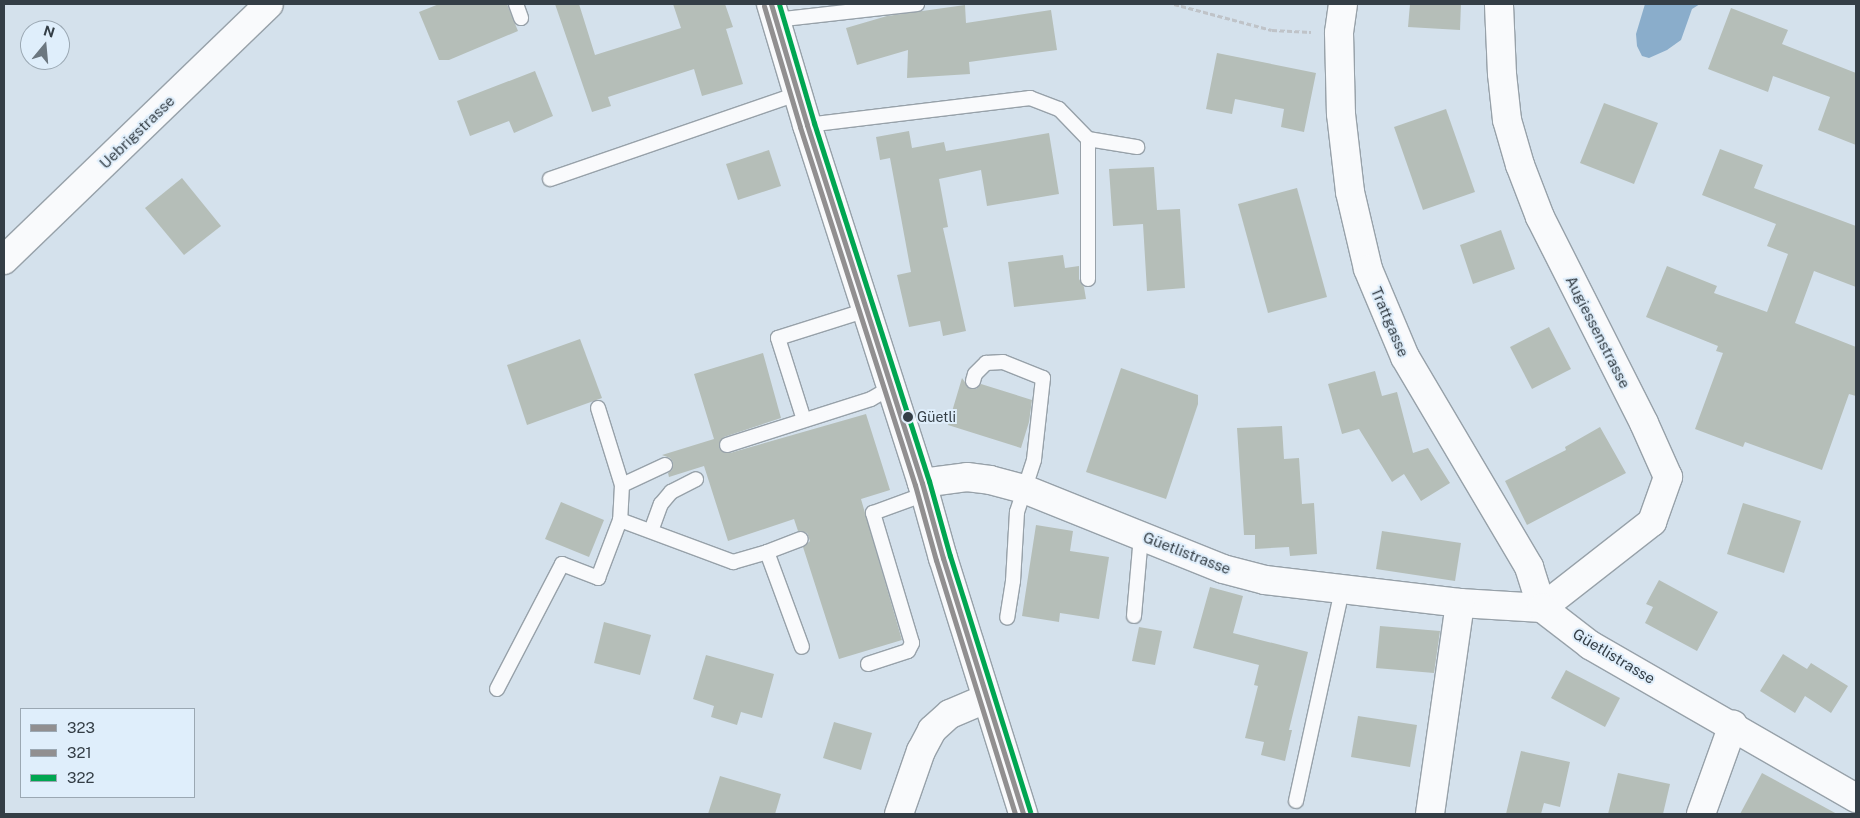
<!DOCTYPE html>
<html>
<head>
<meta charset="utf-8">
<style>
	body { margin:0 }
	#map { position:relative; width:1860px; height:818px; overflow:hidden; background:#d4e1ec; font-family:"Public Sans",sans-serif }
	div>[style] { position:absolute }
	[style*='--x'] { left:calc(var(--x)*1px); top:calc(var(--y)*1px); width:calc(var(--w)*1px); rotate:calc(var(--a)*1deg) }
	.water>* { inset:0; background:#8aadcb }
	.building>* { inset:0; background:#b5beb8 }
	.path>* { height:3px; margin-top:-1.5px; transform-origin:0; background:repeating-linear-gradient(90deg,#bfc3c8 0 5px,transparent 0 7.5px) }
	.roads { filter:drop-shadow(1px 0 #97a1a9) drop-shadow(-1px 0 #97a1a9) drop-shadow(0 1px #97a1a9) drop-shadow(0 -1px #97a1a9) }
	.lane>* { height:14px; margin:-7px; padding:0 7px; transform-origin:7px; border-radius:7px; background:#f9fafc }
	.street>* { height:28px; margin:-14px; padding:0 14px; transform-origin:14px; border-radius:14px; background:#f9fafc }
	.secondary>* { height:28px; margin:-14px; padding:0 14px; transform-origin:14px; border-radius:14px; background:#f9fafc }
	.bus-1>* { height:5px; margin:-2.5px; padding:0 2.5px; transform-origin:2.5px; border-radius:2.5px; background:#918f90 }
	.bus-2>* { height:5px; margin:-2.5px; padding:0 2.5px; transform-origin:2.5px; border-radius:2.5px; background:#918f90 }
	.bus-3>* { height:5px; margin:-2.5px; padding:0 2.5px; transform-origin:2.5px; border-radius:2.5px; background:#00a651 }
	.dots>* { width:14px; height:14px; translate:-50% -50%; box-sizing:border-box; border:2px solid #dfeefb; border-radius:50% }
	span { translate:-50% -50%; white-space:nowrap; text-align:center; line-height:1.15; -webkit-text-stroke:4px #dfeefb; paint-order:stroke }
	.bus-label { font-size:14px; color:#343e46 }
	.left { translate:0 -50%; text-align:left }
	.street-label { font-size:15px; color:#343e46 }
	.frame { position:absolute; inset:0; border:5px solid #343e46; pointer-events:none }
	.legend { position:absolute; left:20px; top:708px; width:175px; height:90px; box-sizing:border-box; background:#dfeefb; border:1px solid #9ba8b3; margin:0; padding:6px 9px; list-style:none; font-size:15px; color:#343e46 }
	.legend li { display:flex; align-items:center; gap:10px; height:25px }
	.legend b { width:25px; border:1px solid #9ba8b3 }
	.north { position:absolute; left:20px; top:20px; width:50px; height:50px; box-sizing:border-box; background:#dfeefb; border:1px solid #9ba8b3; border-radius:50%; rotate:17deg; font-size:14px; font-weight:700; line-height:20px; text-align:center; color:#343e46 }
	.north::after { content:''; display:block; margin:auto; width:18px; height:22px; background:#6c7780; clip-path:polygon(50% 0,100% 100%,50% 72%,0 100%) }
</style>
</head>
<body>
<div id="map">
	<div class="water">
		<i style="clip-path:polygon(1645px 4px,1700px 4px,1692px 9px,1681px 40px,1667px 50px,1649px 58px,1642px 56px,1637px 46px,1636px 34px)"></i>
	</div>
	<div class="building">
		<i style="clip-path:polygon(439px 4px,507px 4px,518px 31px,449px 60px,439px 60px,419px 12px)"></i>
		<i style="clip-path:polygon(555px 4px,579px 4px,595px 55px,681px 28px,673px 4px,725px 4px,733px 27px,726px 29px,743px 84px,702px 96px,694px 69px,608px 97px,611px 106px,592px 112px)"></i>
		<i style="clip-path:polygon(1410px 4px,1461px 4px,1460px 30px,1408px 27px)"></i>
		<i style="clip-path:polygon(965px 5px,966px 23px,1051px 10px,1057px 50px,969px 62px,970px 74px,907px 78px,908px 50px,857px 65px,846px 28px,887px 16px)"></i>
		<i style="clip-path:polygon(1731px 8px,1788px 30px,1782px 44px,1856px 73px,1856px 145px,1818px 130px,1830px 97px,1773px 76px,1768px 92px,1708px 69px)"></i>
		<i style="clip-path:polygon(1217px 53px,1316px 73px,1304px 132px,1281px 127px,1284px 109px,1235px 99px,1232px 114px,1206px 109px)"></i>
		<i style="clip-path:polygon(535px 71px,553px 116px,514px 133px,509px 121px,470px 136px,457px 101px)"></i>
		<i style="clip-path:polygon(1604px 103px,1658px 123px,1634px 184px,1580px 163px)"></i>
		<i style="clip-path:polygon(1446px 109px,1475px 192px,1423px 210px,1394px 127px)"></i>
		<i style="clip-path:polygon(909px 131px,912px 148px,944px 142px,946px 151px,1049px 133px,1059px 194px,987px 206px,981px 170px,939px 179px,948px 227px,943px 228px,966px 331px,943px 336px,940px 321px,909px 327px,897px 275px,911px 272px,890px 158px,880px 160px,876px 137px)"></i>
		<i style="clip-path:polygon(1720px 149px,1763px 165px,1754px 188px,1856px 226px,1856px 287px,1814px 271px,1795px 323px,1856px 347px,1856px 396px,1849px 394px,1822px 470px,1745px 442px,1743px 447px,1695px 429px,1723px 353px,1716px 351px,1718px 346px,1646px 317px,1667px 266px,1717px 286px,1714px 293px,1767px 312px,1788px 254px,1767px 246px,1776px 224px,1702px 195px)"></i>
		<i style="clip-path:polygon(769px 150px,781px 186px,738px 200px,726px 164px)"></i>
		<i style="clip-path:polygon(1154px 167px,1157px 210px,1180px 209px,1185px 288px,1147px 291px,1143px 224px,1113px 226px,1109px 169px)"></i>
		<i style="clip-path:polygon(182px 178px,221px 226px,184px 255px,145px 208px)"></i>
		<i style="clip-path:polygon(1297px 188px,1327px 297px,1268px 313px,1238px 204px)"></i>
		<i style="clip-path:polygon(1501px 230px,1515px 269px,1473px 284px,1460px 245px)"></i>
		<i style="clip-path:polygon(1063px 255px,1065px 268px,1079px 266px,1079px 279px,1084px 287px,1086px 299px,1014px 307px,1008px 262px)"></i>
		<i style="clip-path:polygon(1549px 327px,1571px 369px,1532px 389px,1510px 347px)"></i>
		<i style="clip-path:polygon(580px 339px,602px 398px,527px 425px,507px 365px)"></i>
		<i style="clip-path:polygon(763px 353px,781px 418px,724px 437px,719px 443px,719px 448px,725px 453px,730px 453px,866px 414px,890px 490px,861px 499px,902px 640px,839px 659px,803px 547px,810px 541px,807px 533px,798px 531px,794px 519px,728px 541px,704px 466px,669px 477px,668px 473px,672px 470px,673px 462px,670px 458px,662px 455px,714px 439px,694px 374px)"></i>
		<i style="clip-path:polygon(1121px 368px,1198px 395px,1198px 404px,1166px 499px,1086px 472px)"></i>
		<i style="clip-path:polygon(1375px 371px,1382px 396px,1397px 392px,1413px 453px,1428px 448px,1450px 483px,1421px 501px,1404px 474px,1392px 482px,1359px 429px,1342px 434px,1328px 384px)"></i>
		<i style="clip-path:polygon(962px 378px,970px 389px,976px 389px,981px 384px,1032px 400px,1029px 422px,1021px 448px,948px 425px)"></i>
		<i style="clip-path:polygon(1282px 426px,1284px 459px,1299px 458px,1302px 504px,1314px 503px,1317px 554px,1290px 556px,1289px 547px,1255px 549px,1255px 535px,1244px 535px,1237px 428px)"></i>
		<i style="clip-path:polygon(1600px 427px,1626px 473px,1527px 525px,1505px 481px,1566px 450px,1565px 447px)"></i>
		<i style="clip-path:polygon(561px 502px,604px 520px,589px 557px,545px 539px)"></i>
		<i style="clip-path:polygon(1743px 503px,1801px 521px,1784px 573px,1727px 554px)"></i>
		<i style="clip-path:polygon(1036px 525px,1073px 531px,1070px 551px,1109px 557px,1099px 619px,1060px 613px,1059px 622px,1022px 616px)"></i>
		<i style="clip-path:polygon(1382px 531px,1461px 543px,1455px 581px,1376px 569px)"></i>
		<i style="clip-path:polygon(1659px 580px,1718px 612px,1697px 651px,1645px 623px,1653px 607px,1646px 604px)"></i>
		<i style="clip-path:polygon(1210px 587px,1243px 596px,1233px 633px,1308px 652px,1289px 730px,1292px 730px,1285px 761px,1261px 755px,1264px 742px,1245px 738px,1258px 686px,1254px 685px,1259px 665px,1193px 648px)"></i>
		<i style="clip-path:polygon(604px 622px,651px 635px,640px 675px,594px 663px)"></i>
		<i style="clip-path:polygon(1380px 626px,1440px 631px,1434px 673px,1376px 668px)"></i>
		<i style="clip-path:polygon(1139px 627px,1162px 631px,1155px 665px,1132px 661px)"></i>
		<i style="clip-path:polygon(1783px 654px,1807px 669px,1811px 663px,1848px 686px,1831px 713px,1805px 696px,1795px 713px,1760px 691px)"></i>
		<i style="clip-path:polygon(706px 655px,774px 674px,762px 718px,741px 712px,737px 725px,711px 717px,714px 706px,693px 699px)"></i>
		<i style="clip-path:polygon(1566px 670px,1620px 698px,1605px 727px,1551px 698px)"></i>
		<i style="clip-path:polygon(1358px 716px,1417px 725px,1410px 767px,1351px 757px)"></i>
		<i style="clip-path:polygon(834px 722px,872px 733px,861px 770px,823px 758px)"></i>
		<i style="clip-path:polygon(1521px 751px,1570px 762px,1560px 807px,1544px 803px,1541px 814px,1506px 814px)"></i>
		<i style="clip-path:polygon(1618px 773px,1670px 784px,1663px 814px,1608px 814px)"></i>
		<i style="clip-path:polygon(1762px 773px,1837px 814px,1740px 814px)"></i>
		<i style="clip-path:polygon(720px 776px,781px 794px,775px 814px,708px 814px)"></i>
	</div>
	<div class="path">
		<i style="--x:1174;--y:4;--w:101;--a:14.9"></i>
		<i style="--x:1272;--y:30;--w:39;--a:3"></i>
	</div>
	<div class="roads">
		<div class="lane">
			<i style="--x:516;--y:4;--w:15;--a:70"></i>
			<i style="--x:775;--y:20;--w:143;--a:-6.4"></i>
			<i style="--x:807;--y:125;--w:225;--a:-6.9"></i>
			<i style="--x:1030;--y:98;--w:31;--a:21"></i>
			<i style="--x:1059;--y:109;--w:42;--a:46"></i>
			<i style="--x:1088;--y:139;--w:140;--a:90"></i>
			<i style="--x:1088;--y:139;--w:50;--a:9.3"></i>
			<i style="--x:550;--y:179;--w:261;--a:-19"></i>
			<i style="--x:973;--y:381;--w:7;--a:-74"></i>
			<i style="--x:975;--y:374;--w:16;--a:-45"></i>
			<i style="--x:986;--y:363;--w:17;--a:-3"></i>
			<i style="--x:1003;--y:362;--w:43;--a:21.8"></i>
			<i style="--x:1043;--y:378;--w:82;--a:96.3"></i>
			<i style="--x:1034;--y:460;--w:55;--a:108.1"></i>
			<i style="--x:1017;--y:512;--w:69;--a:93.3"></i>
			<i style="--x:1013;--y:581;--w:37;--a:99"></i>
			<i style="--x:598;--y:408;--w:81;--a:72.7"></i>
			<i style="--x:804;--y:420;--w:86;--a:-107.6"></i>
			<i style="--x:778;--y:338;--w:93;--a:-17.5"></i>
			<i style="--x:727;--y:445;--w:151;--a:-17.7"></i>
			<i style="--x:871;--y:399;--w:24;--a:-30"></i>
			<i style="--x:665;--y:465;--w:47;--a:155.1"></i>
			<i style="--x:622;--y:485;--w:35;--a:93"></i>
			<i style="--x:620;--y:520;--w:121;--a:20.4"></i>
			<i style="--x:733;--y:562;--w:35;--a:-16"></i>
			<i style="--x:767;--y:552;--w:101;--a:69.8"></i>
			<i style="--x:651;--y:531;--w:29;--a:-70"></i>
			<i style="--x:661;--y:504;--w:16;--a:-50"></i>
			<i style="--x:671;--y:492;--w:28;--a:-27"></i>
			<i style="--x:767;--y:552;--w:36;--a:-21"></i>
			<i style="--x:1134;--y:616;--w:80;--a:-85"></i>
			<i style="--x:868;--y:664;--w:42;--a:-18"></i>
			<i style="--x:908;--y:651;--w:9;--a:-63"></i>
			<i style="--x:912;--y:643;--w:136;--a:-106.7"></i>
			<i style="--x:873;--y:513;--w:55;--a:-20.1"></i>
			<i style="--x:497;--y:689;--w:141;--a:-62.5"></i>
			<i style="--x:562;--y:564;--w:39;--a:21"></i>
			<i style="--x:598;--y:578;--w:62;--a:-69.2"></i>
			<i style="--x:1296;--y:801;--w:216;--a:-77.7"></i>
		</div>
		<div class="street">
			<i style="--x:1343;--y:4;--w:29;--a:98"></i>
			<i style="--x:1339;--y:33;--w:81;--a:88.6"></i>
			<i style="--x:1341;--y:114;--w:79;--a:83.4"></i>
			<i style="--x:1350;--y:192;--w:79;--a:76.8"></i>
			<i style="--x:1368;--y:269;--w:95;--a:67.2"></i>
			<i style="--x:1405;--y:357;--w:244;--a:59.4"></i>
			<i style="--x:1529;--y:567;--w:43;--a:72.4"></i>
			<i style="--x:1542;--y:608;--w:140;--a:-38"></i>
			<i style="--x:1652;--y:522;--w:48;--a:-70.4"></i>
			<i style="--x:1668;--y:477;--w:59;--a:-114"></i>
			<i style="--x:1644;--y:423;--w:231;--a:-116.8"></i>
			<i style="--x:1540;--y:217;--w:56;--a:-111"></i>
			<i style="--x:1520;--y:165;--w:47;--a:-106.1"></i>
			<i style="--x:1507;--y:120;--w:46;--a:-96.2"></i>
			<i style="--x:1502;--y:74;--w:70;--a:-92.5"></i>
			<i style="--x:4;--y:260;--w:368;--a:-44"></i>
			<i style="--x:922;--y:483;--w:45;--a:-7.6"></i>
			<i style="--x:967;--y:477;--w:23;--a:7"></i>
			<i style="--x:990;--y:480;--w:35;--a:15"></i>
			<i style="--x:1024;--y:489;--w:214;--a:21.9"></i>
			<i style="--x:1223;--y:569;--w:43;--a:14.7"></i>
			<i style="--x:1265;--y:580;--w:196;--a:6.7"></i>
			<i style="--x:1460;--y:603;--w:82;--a:3.5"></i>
			<i style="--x:1542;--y:608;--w:61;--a:37.6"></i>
			<i style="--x:1590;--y:645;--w:307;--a:29.9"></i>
			<i style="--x:899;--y:814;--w:67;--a:-70.8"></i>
			<i style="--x:921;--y:751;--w:24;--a:-62"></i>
			<i style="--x:932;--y:730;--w:24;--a:-42"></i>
			<i style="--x:950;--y:714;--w:39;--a:-23"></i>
			<i style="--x:1430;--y:814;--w:213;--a:-81.9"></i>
			<i style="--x:1701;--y:814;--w:95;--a:-70.2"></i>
		</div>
		<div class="secondary">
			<i style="--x:771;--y:4;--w:126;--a:73.4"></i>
			<i style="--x:807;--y:125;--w:376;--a:72.2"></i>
			<i style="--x:922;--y:483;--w:78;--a:74.4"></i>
			<i style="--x:943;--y:558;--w:268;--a:72.6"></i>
		</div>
	</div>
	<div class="bus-1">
		<i style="--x:771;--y:4;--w:126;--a:73.4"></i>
		<i style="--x:807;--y:125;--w:376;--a:72.2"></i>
		<i style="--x:922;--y:483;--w:78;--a:74.4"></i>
		<i style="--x:943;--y:558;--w:268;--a:72.6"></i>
	</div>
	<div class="bus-2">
		<i style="--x:764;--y:6;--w:126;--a:73.4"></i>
		<i style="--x:800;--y:127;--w:376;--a:72.2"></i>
		<i style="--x:915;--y:485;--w:78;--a:74.4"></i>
		<i style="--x:936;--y:560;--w:266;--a:72.7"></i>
	</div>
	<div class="bus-3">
		<i style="--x:779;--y:4;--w:124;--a:73.6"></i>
		<i style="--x:814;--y:123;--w:376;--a:72.2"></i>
		<i style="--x:929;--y:481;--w:78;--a:74.4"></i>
		<i style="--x:950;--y:556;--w:268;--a:72.6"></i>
	</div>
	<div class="dots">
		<i style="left:908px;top:417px;background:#343e46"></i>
	</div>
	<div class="bus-label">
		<span class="left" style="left:917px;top:417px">Güetli</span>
	</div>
	<div class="street-label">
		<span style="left:137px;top:132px;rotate:-44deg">Uebrigstrasse</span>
		<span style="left:1390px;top:322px;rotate:67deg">Trattgasse</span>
		<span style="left:1598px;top:332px;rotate:63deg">Augiessenstrasse</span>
		<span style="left:1187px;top:553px;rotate:21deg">Güetlistrasse</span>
		<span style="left:1614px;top:656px;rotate:31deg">Güetlistrasse</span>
	</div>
	<div class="frame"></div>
	<ul class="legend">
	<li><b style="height:6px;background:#918f90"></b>323</li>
	<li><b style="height:6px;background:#918f90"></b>321</li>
	<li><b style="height:6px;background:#00a651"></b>322</li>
	</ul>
	<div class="north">N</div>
</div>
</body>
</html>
